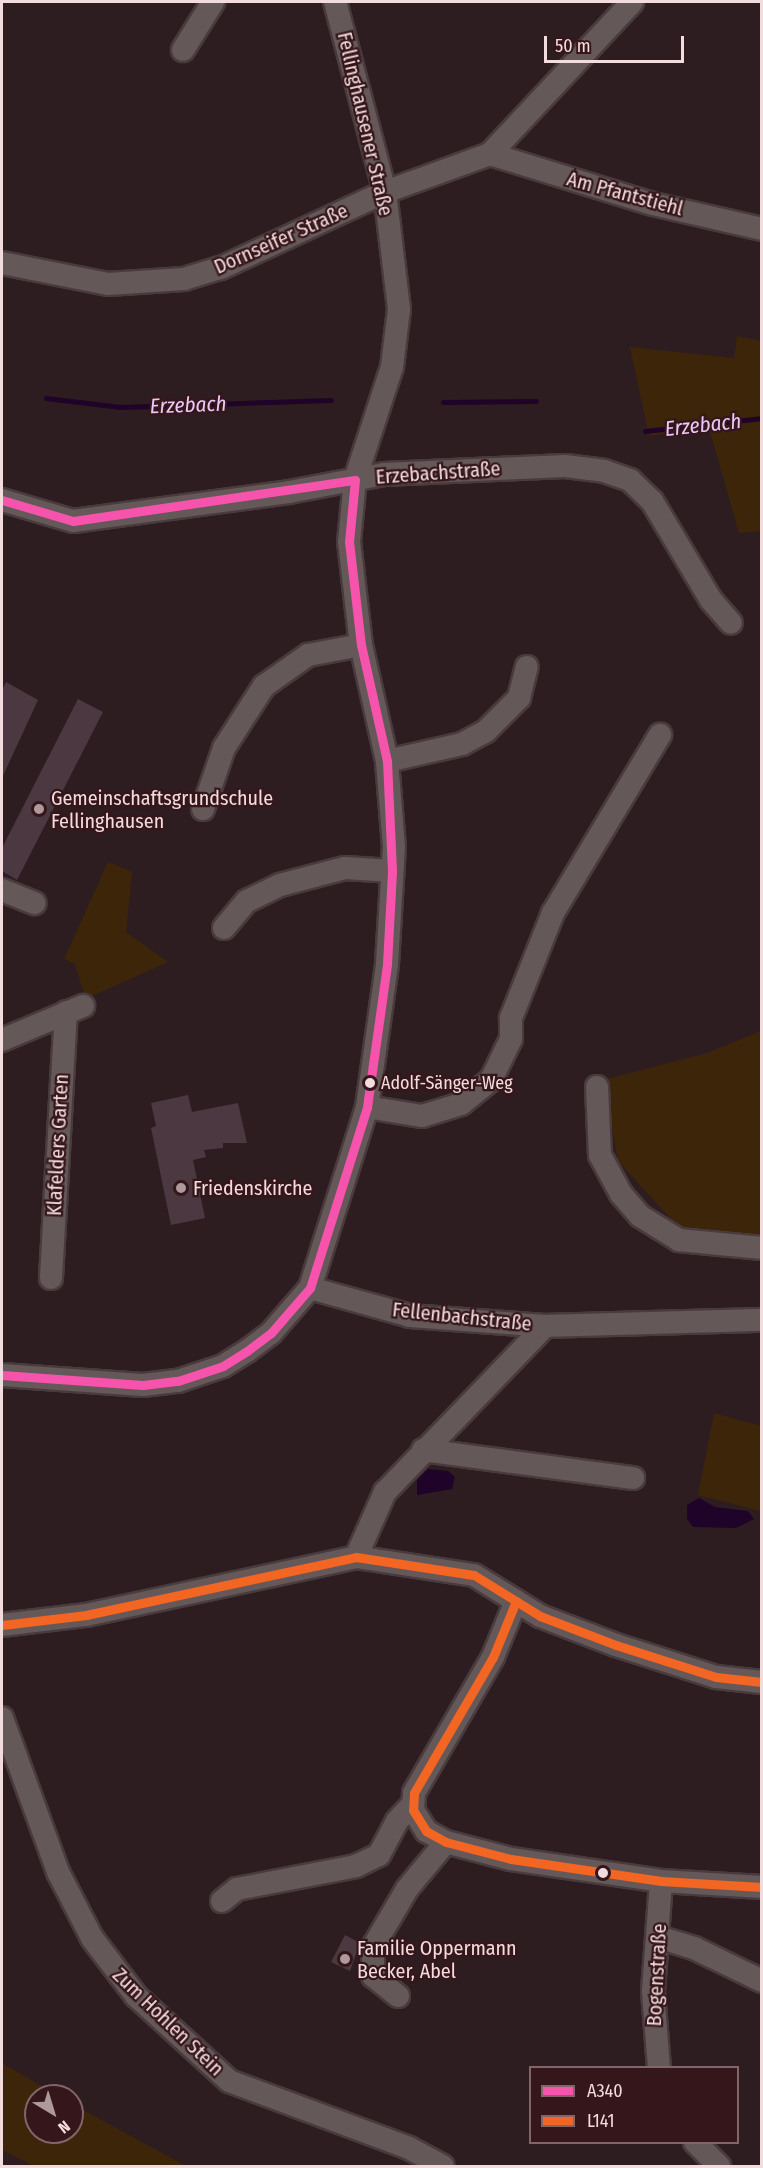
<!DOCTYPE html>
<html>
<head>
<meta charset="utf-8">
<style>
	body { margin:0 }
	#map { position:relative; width:763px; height:2168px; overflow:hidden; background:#2e1d20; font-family:"Fira Sans Condensed",sans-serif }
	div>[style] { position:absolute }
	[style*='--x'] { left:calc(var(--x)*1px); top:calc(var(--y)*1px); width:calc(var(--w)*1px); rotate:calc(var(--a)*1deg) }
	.green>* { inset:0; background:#3d250a }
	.water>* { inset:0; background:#1f0329 }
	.stream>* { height:5px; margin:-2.5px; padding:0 2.5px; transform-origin:2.5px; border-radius:2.5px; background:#1f0329 }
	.building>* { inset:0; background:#4b3840 }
	.roads { filter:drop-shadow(2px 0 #493b3d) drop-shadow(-2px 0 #493b3d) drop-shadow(0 2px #493b3d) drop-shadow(0 -2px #493b3d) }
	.minor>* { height:22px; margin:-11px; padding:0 11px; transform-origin:11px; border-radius:11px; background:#655859 }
	.bus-1>* { height:9px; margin:-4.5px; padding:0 4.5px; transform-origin:4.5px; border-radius:4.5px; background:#f653ac }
	.bus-2>* { height:9px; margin:-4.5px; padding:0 4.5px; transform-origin:4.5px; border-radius:4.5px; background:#f26522 }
	.dots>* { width:16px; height:16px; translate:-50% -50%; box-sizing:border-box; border:3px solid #35161b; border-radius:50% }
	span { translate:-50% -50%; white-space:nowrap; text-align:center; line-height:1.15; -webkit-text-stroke:4.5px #35161b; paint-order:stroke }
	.bus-label { font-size:18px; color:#f3dcde }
	.left { translate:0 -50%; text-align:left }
	.street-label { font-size:20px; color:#f3dcde }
	.poi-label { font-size:20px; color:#f3dcde }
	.water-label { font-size:21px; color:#eac9f9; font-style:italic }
	.frame { position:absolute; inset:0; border:3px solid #f3dcde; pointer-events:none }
	.legend { position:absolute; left:529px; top:2066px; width:210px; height:78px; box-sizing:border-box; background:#35161b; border:2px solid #816569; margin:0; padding:8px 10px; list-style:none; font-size:18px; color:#f3dcde }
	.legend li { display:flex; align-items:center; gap:12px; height:30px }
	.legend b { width:30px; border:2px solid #816569 }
	.north { position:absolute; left:24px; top:2084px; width:60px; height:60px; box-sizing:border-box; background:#35161b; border:2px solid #816569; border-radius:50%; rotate:142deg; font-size:16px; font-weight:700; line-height:24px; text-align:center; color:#f3dcde }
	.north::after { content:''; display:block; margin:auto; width:21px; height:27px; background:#ae999c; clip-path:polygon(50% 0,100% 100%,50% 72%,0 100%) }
	.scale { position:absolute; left:544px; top:36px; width:140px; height:27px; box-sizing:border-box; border:3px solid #f3dcde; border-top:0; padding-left:8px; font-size:18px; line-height:21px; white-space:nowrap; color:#f3dcde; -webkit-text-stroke:4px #35161b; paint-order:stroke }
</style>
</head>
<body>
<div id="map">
	<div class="green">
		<i style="clip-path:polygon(737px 336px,762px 341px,761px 531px,739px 533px,709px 428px,649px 436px,630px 347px,734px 358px)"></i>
		<i style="clip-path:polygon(108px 862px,132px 872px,126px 932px,168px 962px,90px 997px,84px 994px,75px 964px,64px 959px)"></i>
		<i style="clip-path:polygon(761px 1031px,761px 1246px,682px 1231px,618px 1161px,603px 1080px,707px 1053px)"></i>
		<i style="clip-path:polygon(714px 1413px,761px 1426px,761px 1511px,698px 1495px)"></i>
		<i style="clip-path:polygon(2px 2063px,59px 2096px,36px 2096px,36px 2132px,72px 2132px,72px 2104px,186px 2166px,34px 2166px,2px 2150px)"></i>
	</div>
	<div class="water">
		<i style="clip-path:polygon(428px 1469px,448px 1471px,455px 1477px,452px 1489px,417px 1495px,417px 1480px)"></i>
		<i style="clip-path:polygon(699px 1498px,715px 1507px,748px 1511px,754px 1519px,736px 1528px,693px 1527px,687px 1519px,687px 1505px)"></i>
	</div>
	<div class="stream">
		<i style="--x:46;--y:398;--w:75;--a:6.9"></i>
		<i style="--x:120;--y:407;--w:211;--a:-1.9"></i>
		<i style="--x:443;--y:402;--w:93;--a:-0.6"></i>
		<i style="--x:645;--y:431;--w:118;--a:-6.3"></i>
	</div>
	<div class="building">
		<i style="clip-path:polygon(6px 682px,38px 700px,2px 778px,2px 690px)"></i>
		<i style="clip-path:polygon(78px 699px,103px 712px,17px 880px,2px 871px,2px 848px)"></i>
		<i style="clip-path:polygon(188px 1095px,192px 1112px,238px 1103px,247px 1143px,223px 1143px,223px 1148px,204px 1150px,206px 1157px,193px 1160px,205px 1218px,171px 1225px,151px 1128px,156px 1126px,151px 1103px)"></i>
		<i style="clip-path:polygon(345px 1935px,360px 1943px,350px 1971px,331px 1962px)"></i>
	</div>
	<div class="roads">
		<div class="minor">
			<i style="--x:183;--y:50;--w:57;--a:-58"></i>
			<i style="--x:490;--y:154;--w:170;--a:17.1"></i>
			<i style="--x:653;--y:204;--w:112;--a:12.9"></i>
			<i style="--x:2;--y:263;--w:108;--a:11.2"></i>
			<i style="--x:108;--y:284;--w:76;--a:-3.8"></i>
			<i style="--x:184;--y:279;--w:39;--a:-17"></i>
			<i style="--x:221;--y:268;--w:181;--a:-24.9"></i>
			<i style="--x:385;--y:192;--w:112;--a:-19.9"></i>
			<i style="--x:490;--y:154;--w:208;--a:-46.9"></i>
			<i style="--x:2;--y:500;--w:74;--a:16.5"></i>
			<i style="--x:73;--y:521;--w:218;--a:-7.6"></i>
			<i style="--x:289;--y:492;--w:97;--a:-10.7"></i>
			<i style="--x:384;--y:474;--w:181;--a:-2.5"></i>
			<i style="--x:565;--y:466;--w:39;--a:7"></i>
			<i style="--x:604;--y:471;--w:28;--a:19"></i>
			<i style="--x:630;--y:480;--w:30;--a:44"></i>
			<i style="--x:652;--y:501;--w:115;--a:59.2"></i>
			<i style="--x:711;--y:600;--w:30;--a:49"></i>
			<i style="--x:387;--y:761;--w:77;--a:-12.8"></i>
			<i style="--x:462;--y:744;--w:27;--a:-28"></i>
			<i style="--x:486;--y:731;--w:47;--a:-45"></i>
			<i style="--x:519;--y:698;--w:32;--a:-76"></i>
			<i style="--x:203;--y:809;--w:65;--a:-71"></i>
			<i style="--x:224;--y:748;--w:74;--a:-57.2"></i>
			<i style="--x:264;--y:686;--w:54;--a:-35.2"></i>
			<i style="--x:308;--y:655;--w:54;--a:-10.7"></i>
			<i style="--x:2;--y:890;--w:35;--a:22"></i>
			<i style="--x:224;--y:928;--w:35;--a:-50"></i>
			<i style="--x:247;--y:901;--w:37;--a:-26"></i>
			<i style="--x:280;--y:885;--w:67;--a:-14.7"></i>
			<i style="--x:345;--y:868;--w:47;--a:3.7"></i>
			<i style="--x:2;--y:1040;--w:88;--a:-22.8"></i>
			<i style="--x:597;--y:1087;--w:68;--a:87.5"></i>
			<i style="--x:600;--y:1155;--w:44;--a:61.7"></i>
			<i style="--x:621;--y:1194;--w:29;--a:49"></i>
			<i style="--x:640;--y:1216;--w:46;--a:31.6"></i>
			<i style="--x:679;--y:1240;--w:83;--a:5.5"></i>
			<i style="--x:367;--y:1107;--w:56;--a:9.3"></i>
			<i style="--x:422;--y:1116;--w:41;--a:-17.1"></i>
			<i style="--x:461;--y:1104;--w:38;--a:-39"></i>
			<i style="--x:491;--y:1080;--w:46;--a:-64"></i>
			<i style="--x:511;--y:1039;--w:21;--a:-90"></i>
			<i style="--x:511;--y:1018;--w:113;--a:-68.2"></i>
			<i style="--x:553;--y:913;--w:208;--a:-59"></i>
			<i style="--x:51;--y:1278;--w:266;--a:-86.8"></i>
			<i style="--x:310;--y:1288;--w:104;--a:15.6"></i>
			<i style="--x:410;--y:1316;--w:135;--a:4.2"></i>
			<i style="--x:545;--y:1326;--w:231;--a:133.9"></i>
			<i style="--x:385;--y:1492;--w:71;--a:114"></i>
			<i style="--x:545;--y:1326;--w:217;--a:-1.6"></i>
			<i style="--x:2;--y:1375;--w:141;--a:4.1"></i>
			<i style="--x:143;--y:1385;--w:35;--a:-7"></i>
			<i style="--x:178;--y:1381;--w:47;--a:-18.4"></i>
			<i style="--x:223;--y:1366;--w:28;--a:-32"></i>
			<i style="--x:247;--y:1351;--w:30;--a:-37"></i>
			<i style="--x:271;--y:1333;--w:60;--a:-49.1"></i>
			<i style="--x:310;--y:1288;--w:190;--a:-72.5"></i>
			<i style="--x:367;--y:1107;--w:144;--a:-82"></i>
			<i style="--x:387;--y:964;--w:117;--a:-86.6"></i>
			<i style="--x:394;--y:847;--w:86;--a:-94.7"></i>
			<i style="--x:387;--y:761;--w:119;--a:-102.6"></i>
			<i style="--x:361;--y:645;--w:104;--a:-96.6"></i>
			<i style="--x:349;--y:542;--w:62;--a:-84.5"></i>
			<i style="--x:355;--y:480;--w:119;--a:-71.9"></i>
			<i style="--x:392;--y:367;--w:58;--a:-83.1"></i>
			<i style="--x:399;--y:309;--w:118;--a:-96.8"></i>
			<i style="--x:385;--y:192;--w:196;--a:-104.7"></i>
			<i style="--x:423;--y:1450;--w:212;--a:7.6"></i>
			<i style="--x:516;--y:1601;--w:61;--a:112.3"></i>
			<i style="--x:493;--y:1657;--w:157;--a:120.2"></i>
			<i style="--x:414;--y:1793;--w:17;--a:93"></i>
			<i style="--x:413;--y:1810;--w:25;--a:58"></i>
			<i style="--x:426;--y:1831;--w:23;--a:29"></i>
			<i style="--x:446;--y:1842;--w:67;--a:14.7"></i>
			<i style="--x:511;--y:1859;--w:152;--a:8.3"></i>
			<i style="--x:661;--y:1881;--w:101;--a:3.4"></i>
			<i style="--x:2;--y:1625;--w:85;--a:-6.8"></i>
			<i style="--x:86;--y:1615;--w:276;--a:-12.1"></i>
			<i style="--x:356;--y:1557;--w:119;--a:8.7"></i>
			<i style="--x:474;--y:1575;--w:78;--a:31.8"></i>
			<i style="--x:540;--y:1616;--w:81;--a:20.9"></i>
			<i style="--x:616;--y:1645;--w:105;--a:17.7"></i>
			<i style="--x:716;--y:1677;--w:46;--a:6.2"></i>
			<i style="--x:2;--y:1718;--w:164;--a:70"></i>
			<i style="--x:58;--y:1872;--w:74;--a:62.7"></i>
			<i style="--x:92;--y:1938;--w:73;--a:52.8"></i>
			<i style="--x:136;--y:1996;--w:126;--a:42.4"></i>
			<i style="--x:229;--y:2081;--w:192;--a:20.4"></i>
			<i style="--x:409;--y:2148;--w:38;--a:28"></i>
			<i style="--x:222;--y:1901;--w:19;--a:-39"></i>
			<i style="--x:237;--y:1889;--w:121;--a:-10.9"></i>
			<i style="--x:356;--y:1866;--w:25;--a:-26"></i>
			<i style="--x:379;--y:1855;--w:38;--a:-62"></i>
			<i style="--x:397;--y:1821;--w:22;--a:-47"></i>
			<i style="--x:658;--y:1937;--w:38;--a:17"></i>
			<i style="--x:694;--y:1948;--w:76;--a:25.9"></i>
			<i style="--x:398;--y:1996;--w:32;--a:-141"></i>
			<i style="--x:373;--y:1976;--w:29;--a:-90"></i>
			<i style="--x:373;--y:1947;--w:67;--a:-59.6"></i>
			<i style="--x:407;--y:1889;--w:61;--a:-50.3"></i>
			<i style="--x:659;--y:2068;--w:77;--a:-94.5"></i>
			<i style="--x:653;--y:1991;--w:110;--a:-85.8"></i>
			<i style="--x:695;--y:2142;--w:34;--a:45"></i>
		</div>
	</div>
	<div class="bus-1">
		<i style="--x:2;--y:500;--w:74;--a:16.5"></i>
		<i style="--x:73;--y:521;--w:285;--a:-8.3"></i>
		<i style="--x:2;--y:1375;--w:141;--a:4.1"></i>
		<i style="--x:143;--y:1385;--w:35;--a:-7"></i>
		<i style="--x:178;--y:1381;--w:47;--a:-18.4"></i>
		<i style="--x:223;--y:1366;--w:28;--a:-32"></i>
		<i style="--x:247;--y:1351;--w:30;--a:-37"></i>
		<i style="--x:271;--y:1333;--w:60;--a:-49.1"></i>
		<i style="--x:310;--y:1288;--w:190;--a:-72.5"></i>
		<i style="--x:367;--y:1107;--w:144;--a:-82"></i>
		<i style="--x:387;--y:964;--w:93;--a:-86.9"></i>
		<i style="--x:392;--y:871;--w:110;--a:-92.6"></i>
		<i style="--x:387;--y:761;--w:119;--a:-102.6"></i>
		<i style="--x:361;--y:645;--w:104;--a:-96.6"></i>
		<i style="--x:349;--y:542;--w:62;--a:-84.5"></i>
	</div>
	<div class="bus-2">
		<i style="--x:516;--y:1601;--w:61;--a:112.3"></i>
		<i style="--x:493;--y:1657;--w:157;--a:120.2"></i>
		<i style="--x:414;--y:1793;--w:17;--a:93"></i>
		<i style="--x:413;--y:1810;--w:25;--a:58"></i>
		<i style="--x:426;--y:1831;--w:23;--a:29"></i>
		<i style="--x:446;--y:1842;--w:67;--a:14.7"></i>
		<i style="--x:511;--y:1859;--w:152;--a:8.3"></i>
		<i style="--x:661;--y:1881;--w:101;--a:3.4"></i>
		<i style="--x:2;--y:1625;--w:85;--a:-6.8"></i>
		<i style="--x:86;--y:1615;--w:276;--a:-12.1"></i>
		<i style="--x:356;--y:1557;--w:119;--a:8.7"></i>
		<i style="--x:474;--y:1575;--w:78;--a:31.8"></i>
		<i style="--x:540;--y:1616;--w:81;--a:20.9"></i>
		<i style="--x:616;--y:1645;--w:105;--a:17.7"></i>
		<i style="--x:716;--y:1677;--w:46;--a:6.2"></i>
	</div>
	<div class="dots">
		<i style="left:39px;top:809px;background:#ae999c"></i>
		<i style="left:370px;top:1083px;background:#f3dcde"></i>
		<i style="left:181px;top:1188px;background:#ae999c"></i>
		<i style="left:603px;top:1873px;background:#f3dcde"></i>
		<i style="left:345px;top:1959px;background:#ae999c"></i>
	</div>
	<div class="bus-label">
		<span class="left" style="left:381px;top:1083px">Adolf-Sänger-Weg</span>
	</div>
	<div class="street-label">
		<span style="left:365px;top:124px;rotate:77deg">Fellinghausener Straße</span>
		<span style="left:625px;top:194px;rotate:15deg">Am Pfantstiehl</span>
		<span style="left:281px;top:239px;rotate:-24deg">Dornseifer Straße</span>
		<span style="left:438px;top:473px;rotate:-4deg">Erzebachstraße</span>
		<span style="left:58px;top:1145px;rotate:-87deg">Klafelders Garten</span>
		<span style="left:462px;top:1317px;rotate:6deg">Fellenbachstraße</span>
		<span style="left:657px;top:1975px;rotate:-87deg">Bogenstraße</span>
		<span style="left:168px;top:2022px;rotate:44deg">Zum Hohlen Stein</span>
	</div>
	<div class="poi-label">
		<span class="left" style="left:51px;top:810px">Gemeinschaftsgrundschule<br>Fellinghausen</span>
		<span class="left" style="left:193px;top:1188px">Friedenskirche</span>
		<span class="left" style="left:357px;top:1960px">Familie Oppermann<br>Becker, Abel</span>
	</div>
	<div class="water-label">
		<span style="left:188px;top:405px;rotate:-2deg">Erzebach</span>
		<span style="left:703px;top:425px;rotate:-6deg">Erzebach</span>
	</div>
	<div class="frame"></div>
	<ul class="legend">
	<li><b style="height:8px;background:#f653ac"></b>A340</li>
	<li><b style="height:8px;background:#f26522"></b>L141</li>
	</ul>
	<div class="north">N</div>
	<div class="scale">50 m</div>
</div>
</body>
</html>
